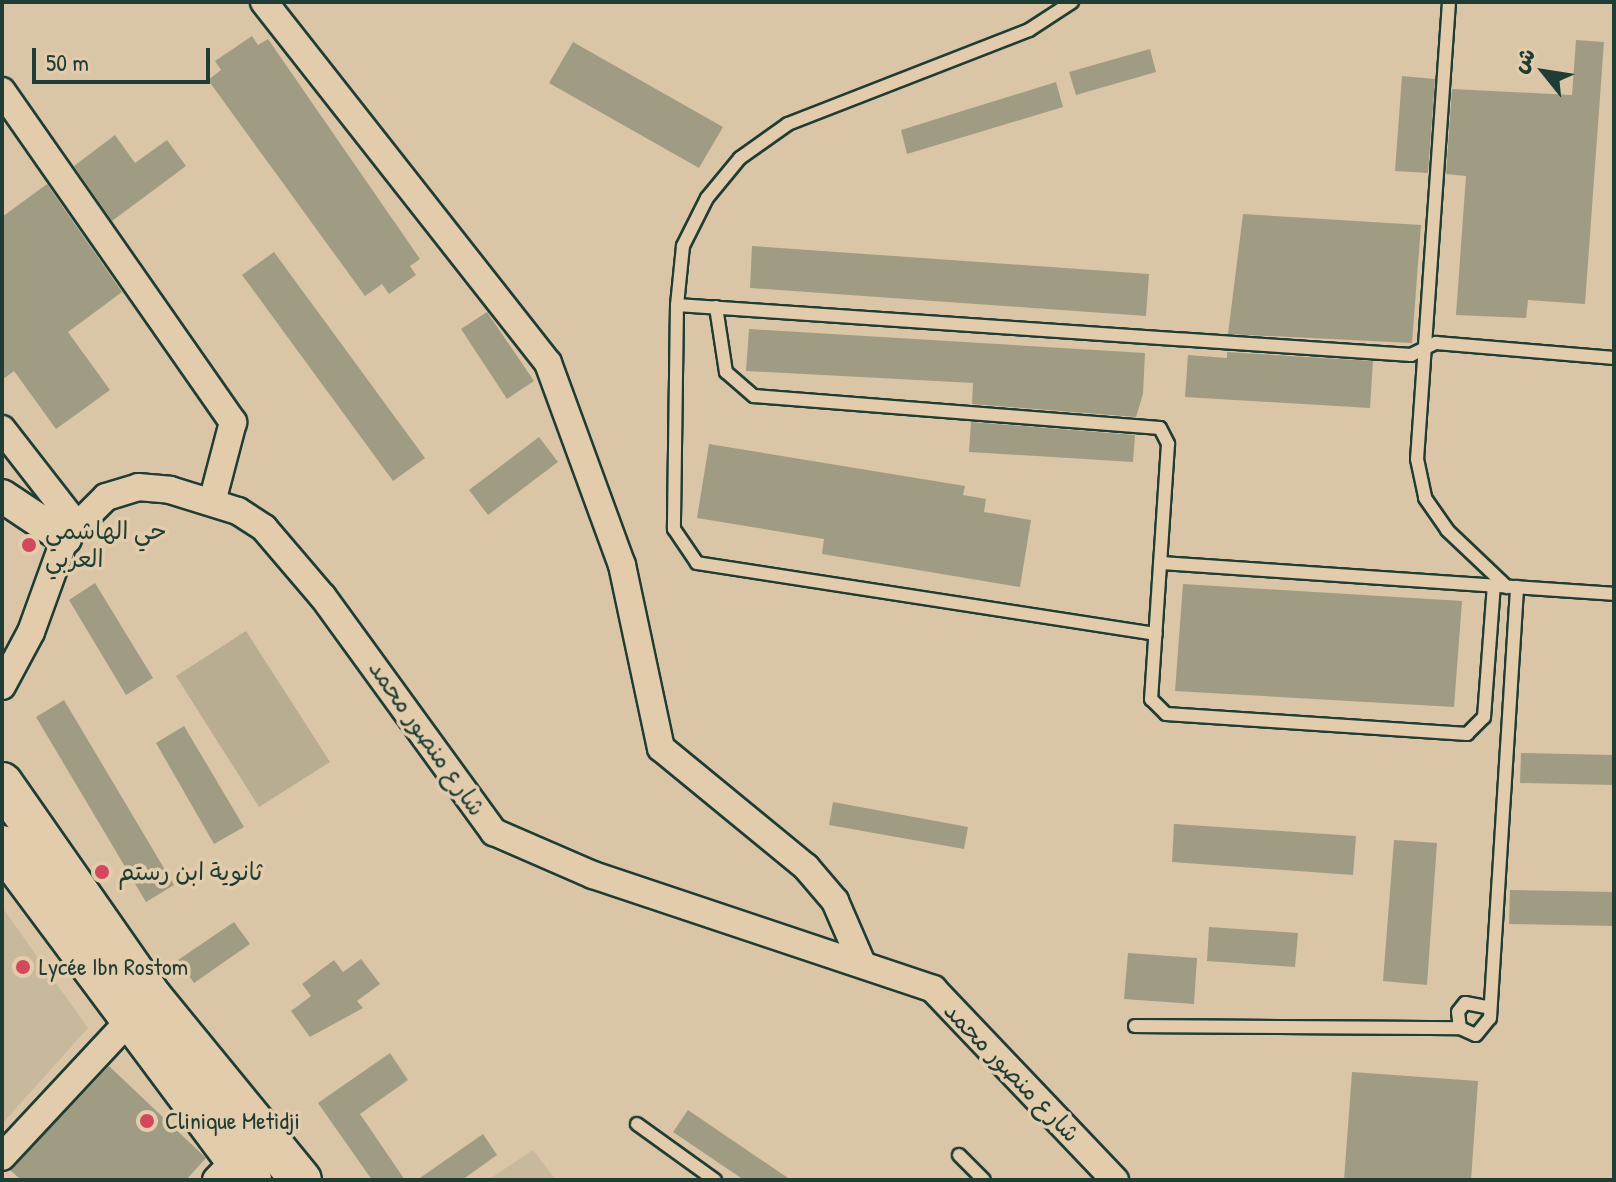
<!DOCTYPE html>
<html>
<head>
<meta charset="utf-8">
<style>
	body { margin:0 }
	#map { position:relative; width:1616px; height:1182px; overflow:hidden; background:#dac6a6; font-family:"Patrick Hand","Playpen Sans Arabic",sans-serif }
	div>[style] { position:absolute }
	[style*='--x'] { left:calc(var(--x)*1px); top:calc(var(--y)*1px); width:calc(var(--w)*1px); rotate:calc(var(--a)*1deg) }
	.built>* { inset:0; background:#c9b99c }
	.green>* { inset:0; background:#b8ad91 }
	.building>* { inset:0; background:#a09c83 }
	.roads { filter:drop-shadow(2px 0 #1f3d34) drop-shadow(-2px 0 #1f3d34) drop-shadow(0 2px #1f3d34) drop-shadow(0 -2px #1f3d34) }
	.service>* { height:12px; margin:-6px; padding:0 6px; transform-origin:6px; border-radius:6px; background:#e2ccab }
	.minor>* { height:26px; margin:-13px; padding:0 13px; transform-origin:13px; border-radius:13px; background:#e2ccab }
	.tertiary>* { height:32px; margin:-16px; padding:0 16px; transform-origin:16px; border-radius:16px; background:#e2ccab }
	.primary>* { height:40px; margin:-20px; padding:0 20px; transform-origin:20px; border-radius:20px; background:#e2ccab }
	.dots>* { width:22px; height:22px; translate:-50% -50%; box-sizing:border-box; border:4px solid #e2ccab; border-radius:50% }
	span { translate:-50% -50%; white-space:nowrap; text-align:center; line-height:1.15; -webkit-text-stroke:7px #e2ccab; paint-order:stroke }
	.poi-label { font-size:24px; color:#1f3d34 }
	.left { translate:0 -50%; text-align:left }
	.street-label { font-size:24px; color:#1f3d34 }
	.frame { position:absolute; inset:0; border:4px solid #1f3d34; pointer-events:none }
	.north { position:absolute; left:1504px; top:32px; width:80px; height:80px; -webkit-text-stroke:6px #e2ccab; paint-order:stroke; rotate:300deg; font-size:22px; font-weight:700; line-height:32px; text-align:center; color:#1f3d34 }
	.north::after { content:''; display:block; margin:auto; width:28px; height:36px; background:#1f3d34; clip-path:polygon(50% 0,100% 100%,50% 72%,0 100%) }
	.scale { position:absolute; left:32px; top:48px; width:178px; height:36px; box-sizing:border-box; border:4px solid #1f3d34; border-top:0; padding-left:10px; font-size:24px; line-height:28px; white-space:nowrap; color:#1f3d34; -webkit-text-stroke:6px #e2ccab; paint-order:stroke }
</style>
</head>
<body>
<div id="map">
	<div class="built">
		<i style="clip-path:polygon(2px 907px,88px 1028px,2px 1124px)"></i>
		<i style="clip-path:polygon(533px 1150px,556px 1180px,488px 1180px)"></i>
	</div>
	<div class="green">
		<i style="clip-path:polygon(246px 631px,330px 762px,259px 807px,176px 676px)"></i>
	</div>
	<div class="building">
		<i style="clip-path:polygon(252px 36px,258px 45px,268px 39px,420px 259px,410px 266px,416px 275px,389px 294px,382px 284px,365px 296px,208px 80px,221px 70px,215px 61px)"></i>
		<i style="clip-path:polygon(1576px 40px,1604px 42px,1585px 304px,1528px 300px,1526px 318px,1456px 315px,1466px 176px,1446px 174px,1452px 89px,1572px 95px)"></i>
		<i style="clip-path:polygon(573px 42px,723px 127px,699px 168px,549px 83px)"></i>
		<i style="clip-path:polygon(1150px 49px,1156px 72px,1076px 95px,1069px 72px)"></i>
		<i style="clip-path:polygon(1402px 76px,1435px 79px,1428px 173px,1395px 171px)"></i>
		<i style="clip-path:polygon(1056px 82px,1063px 107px,907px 154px,901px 130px)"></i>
		<i style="clip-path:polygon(115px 135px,135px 163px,167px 140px,186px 166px,112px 221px,74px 166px)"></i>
		<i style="clip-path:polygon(47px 184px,122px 292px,68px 332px,110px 390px,56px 429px,14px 371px,2px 380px,2px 217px)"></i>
		<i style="clip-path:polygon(1243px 214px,1421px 225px,1412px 343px,1228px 334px)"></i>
		<i style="clip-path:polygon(752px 246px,1149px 274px,1146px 316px,750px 288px)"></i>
		<i style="clip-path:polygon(274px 252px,425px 458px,393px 481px,242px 275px)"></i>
		<i style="clip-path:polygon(487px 312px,534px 381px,507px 399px,461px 329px)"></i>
		<i style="clip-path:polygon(749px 329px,1145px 353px,1143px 394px,1136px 417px,972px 404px,973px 383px,746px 371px)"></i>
		<i style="clip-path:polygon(1227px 352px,1373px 361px,1370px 408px,1185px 397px,1188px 355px,1227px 358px)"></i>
		<i style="clip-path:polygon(971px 422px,1135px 435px,1133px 462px,969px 452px)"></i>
		<i style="clip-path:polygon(539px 437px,558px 462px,488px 515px,469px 490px)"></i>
		<i style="clip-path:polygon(709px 444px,965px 486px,963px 495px,986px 499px,984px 512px,1031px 520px,1020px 587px,822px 554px,824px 539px,697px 518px)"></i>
		<i style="clip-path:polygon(95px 583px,153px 678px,126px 695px,69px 600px)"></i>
		<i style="clip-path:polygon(1183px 584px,1462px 601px,1454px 707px,1175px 691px)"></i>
		<i style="clip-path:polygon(64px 700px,174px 885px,146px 902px,36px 717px)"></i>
		<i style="clip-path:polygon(184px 726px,244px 827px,214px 844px,156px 743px)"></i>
		<i style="clip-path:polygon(1521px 753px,1614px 755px,1614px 785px,1520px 783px)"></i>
		<i style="clip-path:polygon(833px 802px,968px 827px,964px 849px,829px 825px)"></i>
		<i style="clip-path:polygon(1174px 824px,1356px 836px,1353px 875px,1172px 862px)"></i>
		<i style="clip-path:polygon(1394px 840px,1437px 843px,1427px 985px,1383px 981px)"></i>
		<i style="clip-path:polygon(1510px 890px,1614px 892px,1614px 926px,1509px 924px)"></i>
		<i style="clip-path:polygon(234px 922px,250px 944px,194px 983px,178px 960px)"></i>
		<i style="clip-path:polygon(1209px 927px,1298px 933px,1295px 967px,1207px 961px)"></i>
		<i style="clip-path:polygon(1128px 953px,1197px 958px,1194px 1004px,1124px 999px)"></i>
		<i style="clip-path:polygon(361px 959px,380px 984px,357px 1001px,363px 1008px,310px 1037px,291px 1011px,311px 996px,302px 984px,334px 960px,343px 972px)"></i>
		<i style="clip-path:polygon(390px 1053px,408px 1080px,360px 1114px,405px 1180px,372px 1180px,318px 1103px)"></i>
		<i style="clip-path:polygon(109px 1066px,206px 1158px,186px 1180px,21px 1180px,10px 1170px)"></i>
		<i style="clip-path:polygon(1352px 1072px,1478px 1081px,1471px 1180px,1344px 1180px)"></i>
		<i style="clip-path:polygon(688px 1110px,791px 1180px,744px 1180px,673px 1132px)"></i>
		<i style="clip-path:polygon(483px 1134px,497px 1155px,462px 1180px,417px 1180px)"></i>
	</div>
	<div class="roads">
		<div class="service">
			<i style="--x:1072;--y:2;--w:51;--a:146.9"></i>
			<i style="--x:1029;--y:30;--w:259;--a:158.7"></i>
			<i style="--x:788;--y:124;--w:59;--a:144.7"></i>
			<i style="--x:740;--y:158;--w:52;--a:129.5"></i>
			<i style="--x:707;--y:198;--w:54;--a:116.6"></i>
			<i style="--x:683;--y:246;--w:59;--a:95.8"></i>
			<i style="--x:677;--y:305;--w:224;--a:90.8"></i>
			<i style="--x:674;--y:529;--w:41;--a:55.9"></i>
			<i style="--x:697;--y:563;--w:464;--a:8.8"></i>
			<i style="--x:1449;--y:2;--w:458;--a:94"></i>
			<i style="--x:1417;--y:459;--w:40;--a:78"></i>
			<i style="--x:1425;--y:498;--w:39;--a:55"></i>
			<i style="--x:1447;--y:530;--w:83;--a:43.5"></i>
			<i style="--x:677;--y:305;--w:736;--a:3.9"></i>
			<i style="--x:1411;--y:355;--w:28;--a:-26"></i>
			<i style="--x:1436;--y:343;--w:179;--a:4.8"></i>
			<i style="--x:716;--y:307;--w:66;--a:81.3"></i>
			<i style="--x:726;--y:372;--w:37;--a:41"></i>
			<i style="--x:754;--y:396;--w:407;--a:4.5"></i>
			<i style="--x:1160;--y:428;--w:18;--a:63"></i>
			<i style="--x:1168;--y:444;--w:256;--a:93.8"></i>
			<i style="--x:1151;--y:699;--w:21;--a:45"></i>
			<i style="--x:1166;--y:714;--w:302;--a:3.8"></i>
			<i style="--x:1467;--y:734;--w:24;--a:-45"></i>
			<i style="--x:1484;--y:717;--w:132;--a:-85.7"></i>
			<i style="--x:1160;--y:563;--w:455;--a:3.9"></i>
			<i style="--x:1486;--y:1007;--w:21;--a:-169"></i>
			<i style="--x:1465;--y:1003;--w:11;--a:128"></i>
			<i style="--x:1458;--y:1012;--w:16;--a:83"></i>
			<i style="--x:1460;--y:1028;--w:17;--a:24"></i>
			<i style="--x:1476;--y:1035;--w:22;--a:-51"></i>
			<i style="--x:1490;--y:1018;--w:432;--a:-86.4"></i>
			<i style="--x:1135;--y:1026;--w:325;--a:0.4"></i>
			<i style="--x:637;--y:1124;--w:96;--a:35.7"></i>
			<i style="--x:959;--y:1155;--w:35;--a:45"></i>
		</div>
		<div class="minor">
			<i style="--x:264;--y:2;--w:459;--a:51.8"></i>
			<i style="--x:548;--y:363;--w:215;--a:69.9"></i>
			<i style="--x:622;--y:565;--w:187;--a:78"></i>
			<i style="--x:661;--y:748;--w:188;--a:39.4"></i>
			<i style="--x:806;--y:867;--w:45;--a:49.5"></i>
			<i style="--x:835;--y:901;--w:65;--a:66.6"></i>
			<i style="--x:2;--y:91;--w:404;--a:55.1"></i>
			<i style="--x:233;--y:422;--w:83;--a:104.7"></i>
			<i style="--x:2;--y:429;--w:120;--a:52.1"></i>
			<i style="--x:2;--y:686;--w:61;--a:-61.8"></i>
			<i style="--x:31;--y:632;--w:100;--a:-70.1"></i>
			<i style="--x:65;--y:538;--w:58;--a:-45"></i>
			<i style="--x:106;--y:497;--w:34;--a:-17"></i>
			<i style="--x:138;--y:487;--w:32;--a:5"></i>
			<i style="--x:170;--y:490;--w:71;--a:17.2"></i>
			<i style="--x:238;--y:511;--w:31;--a:33"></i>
			<i style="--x:264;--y:528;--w:91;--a:49.5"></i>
			<i style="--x:323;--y:597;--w:291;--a:54"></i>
			<i style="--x:494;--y:832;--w:108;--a:23.5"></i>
			<i style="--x:593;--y:875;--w:359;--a:18.5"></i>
			<i style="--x:933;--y:989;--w:264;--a:46.4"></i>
			<i style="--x:2;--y:1157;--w:202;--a:-47"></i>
			<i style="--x:216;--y:1180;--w:29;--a:-46"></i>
		</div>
		<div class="tertiary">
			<i style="--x:2;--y:496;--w:76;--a:33.7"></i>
		</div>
		<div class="primary">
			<i style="--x:2;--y:783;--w:262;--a:55.1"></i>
			<i style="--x:152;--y:998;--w:235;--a:50.7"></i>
			<i style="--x:2;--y:846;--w:417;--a:53.3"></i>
		</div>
	</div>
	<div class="dots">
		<i style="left:29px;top:545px;background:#d1495b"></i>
		<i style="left:102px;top:872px;background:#d1495b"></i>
		<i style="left:23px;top:967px;background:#d1495b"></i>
		<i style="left:147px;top:1121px;background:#d1495b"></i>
	</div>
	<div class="poi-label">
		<span class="left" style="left:45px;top:545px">حي الهاشمي<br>العربي</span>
		<span class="left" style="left:118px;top:872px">ثانوية ابن رستم</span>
		<span class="left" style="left:39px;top:967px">Lycée Ibn Rostom</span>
		<span class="left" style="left:165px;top:1121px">Clinique Metidji</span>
	</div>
	<div class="street-label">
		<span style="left:427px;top:738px;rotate:55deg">شارع منصور محمد</span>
		<span style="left:1012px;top:1072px;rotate:46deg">شارع منصور محمد</span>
	</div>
	<div class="frame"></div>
	<div class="north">ش</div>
	<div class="scale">50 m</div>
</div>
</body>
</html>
